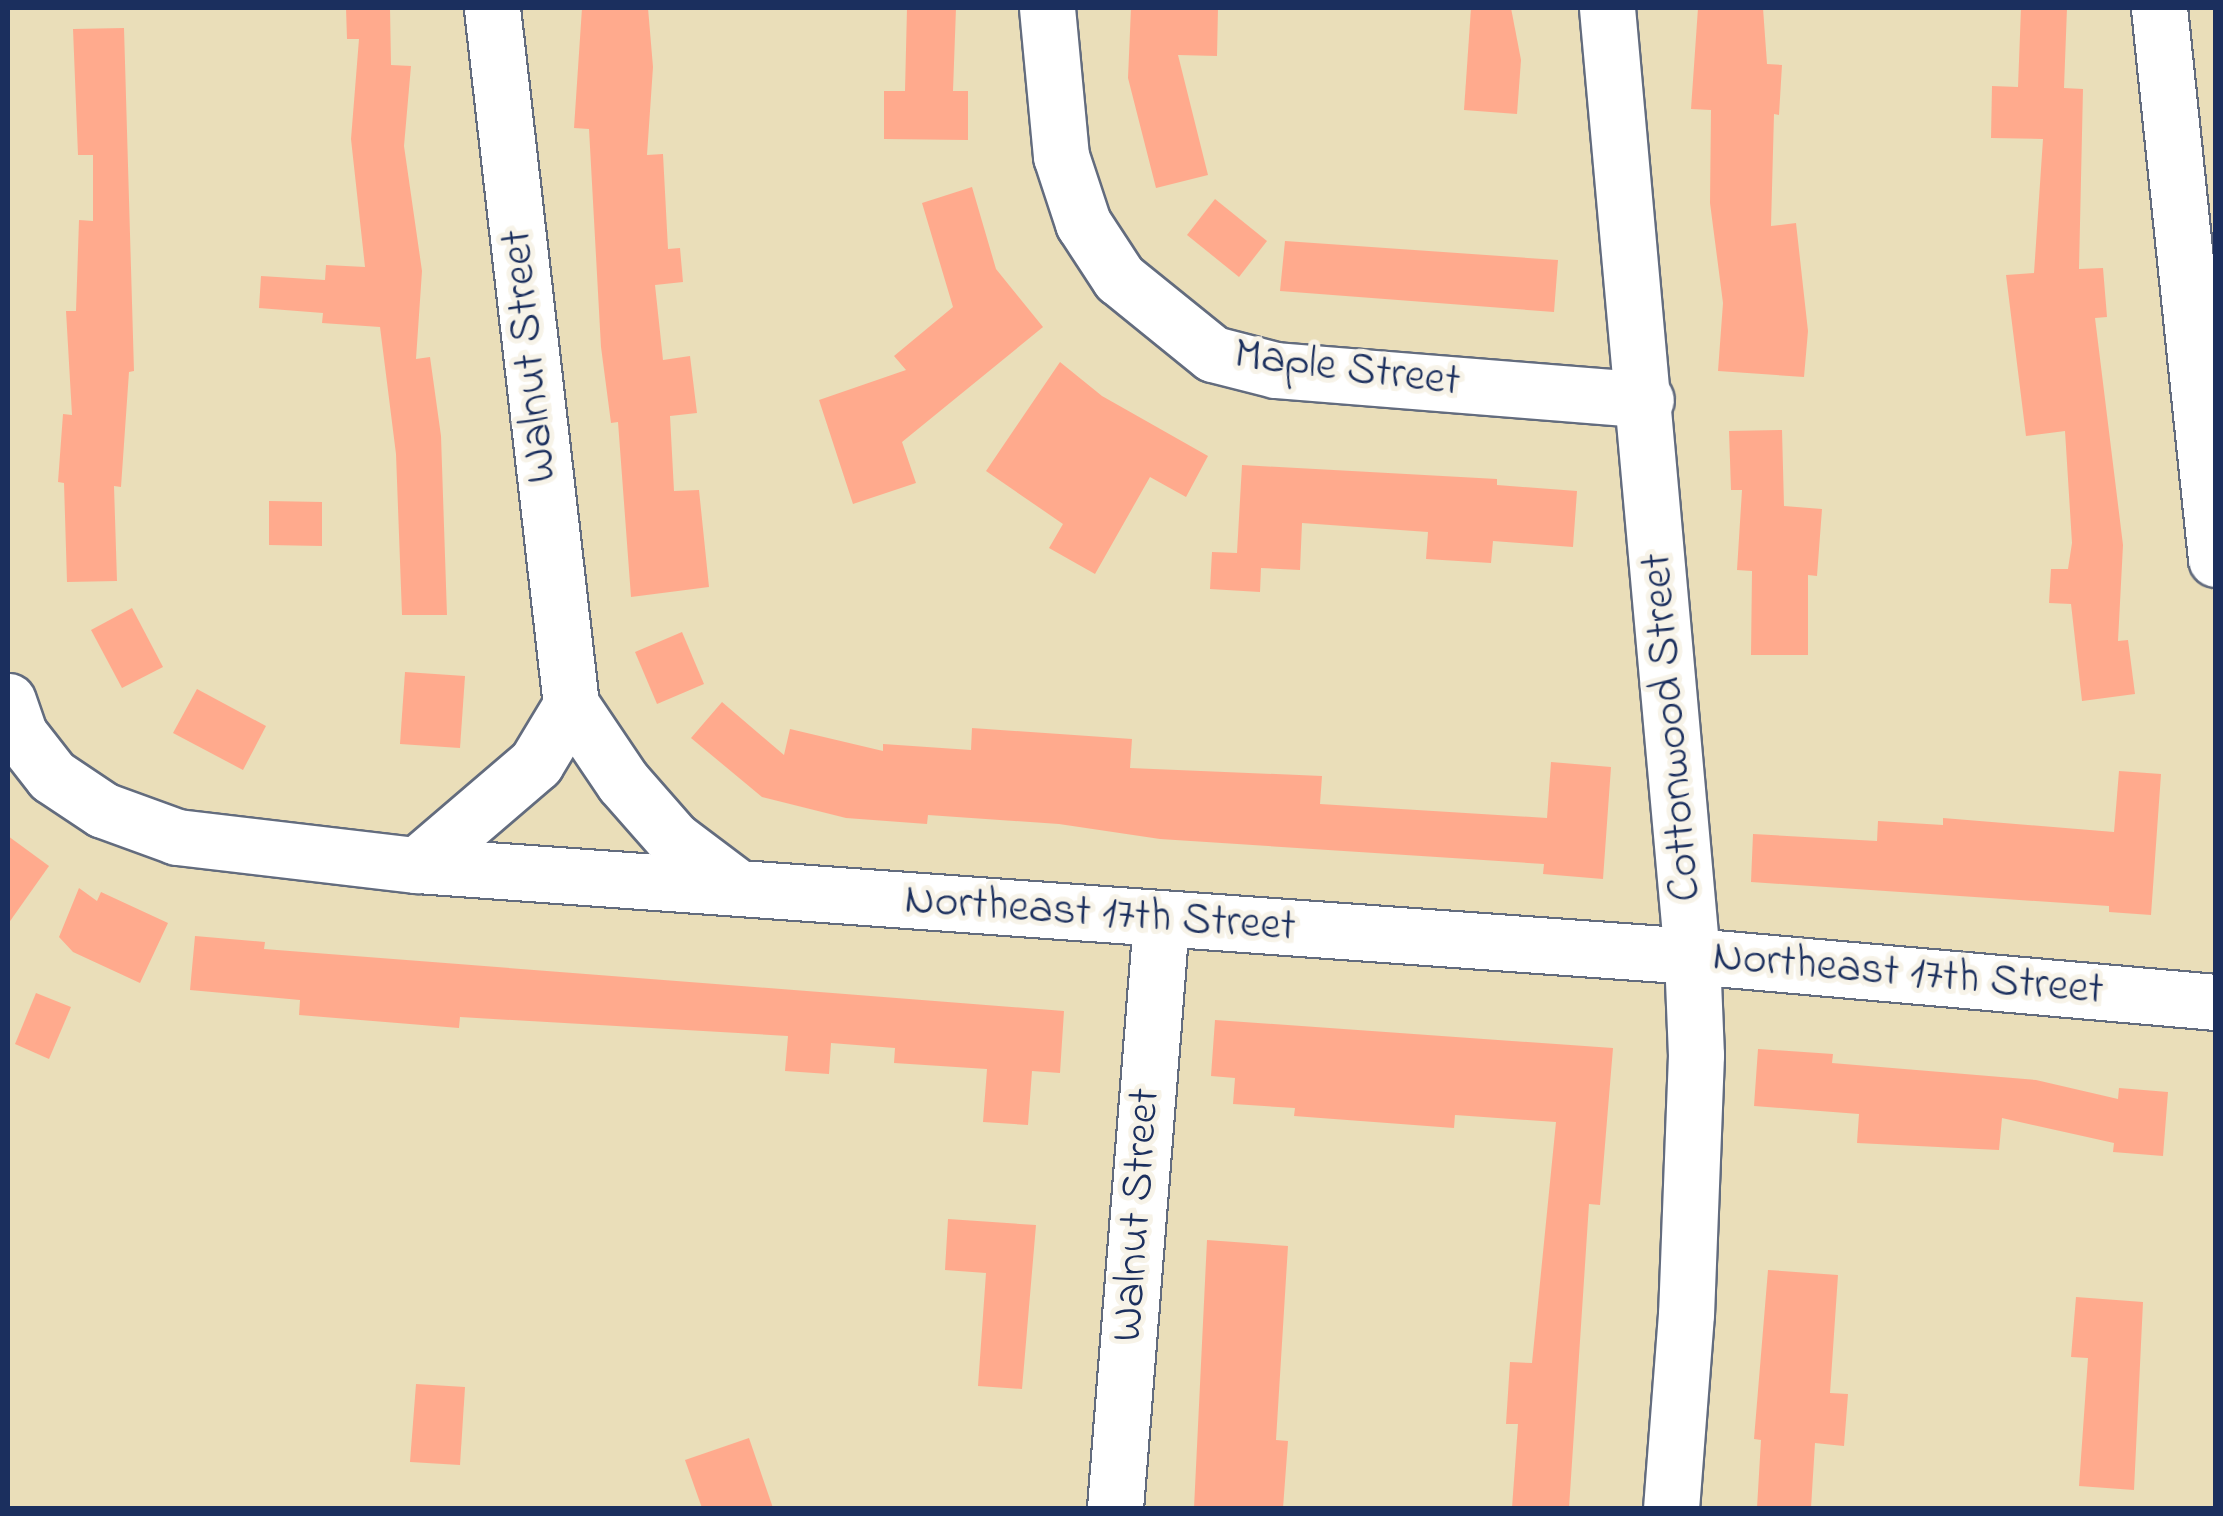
<!DOCTYPE html>
<html>
<head>
<meta charset="utf-8">
<style>
	body { margin:0 }
	#map { position:relative; width:2223px; height:1516px; overflow:hidden; background:#eadeb9; font-family:"Indie Flower",sans-serif }
	div>[style] { position:absolute }
	[style*='--x'] { left:calc(var(--x)*1px); top:calc(var(--y)*1px); width:calc(var(--w)*1px); rotate:calc(var(--a)*1deg) }
	.building>* { inset:0; background:#ffaa8d }
	.roads { filter:drop-shadow(2px 0 #636c7e) drop-shadow(-2px 0 #636c7e) drop-shadow(0 2px #636c7e) drop-shadow(0 -2px #636c7e) }
	.minor>* { height:55px; margin:-27.5px; padding:0 27.5px; transform-origin:27.5px; border-radius:27.5px; background:#fff }
	span { translate:-50% -50%; white-space:nowrap; text-align:center; line-height:1.15; -webkit-text-stroke:10px #f7f3e8; paint-order:stroke }
	.street-label { font-size:45px; color:#1b2f5e }
	.frame { position:absolute; inset:0; border:10px solid #1b2f5e; pointer-events:none }
</style>
</head>
<body>
<div id="map">
	<div class="building">
		<i style="clip-path:polygon(346px 8px,390px 8px,391px 65px,411px 66px,404px 146px,422px 271px,416px 359px,430px 357px,441px 436px,447px 615px,402px 615px,396px 454px,380px 327px,322px 323px,323px 313px,259px 308px,261px 276px,325px 280px,326px 265px,365px 267px,351px 139px,359px 39px,347px 39px)"></i>
		<i style="clip-path:polygon(582px 8px,648px 8px,653px 67px,647px 155px,663px 154px,668px 249px,680px 248px,683px 282px,655px 285px,663px 360px,690px 356px,697px 413px,670px 416px,674px 491px,699px 490px,709px 587px,631px 597px,618px 422px,611px 423px,601px 347px,589px 129px,574px 128px)"></i>
		<i style="clip-path:polygon(907px 8px,956px 8px,953px 91px,968px 91px,968px 140px,884px 139px,884px 91px,905px 91px)"></i>
		<i style="clip-path:polygon(1131px 8px,1218px 8px,1217px 56px,1178px 55px,1208px 175px,1156px 188px,1128px 78px)"></i>
		<i style="clip-path:polygon(1471px 8px,1511px 8px,1521px 60px,1517px 114px,1464px 110px)"></i>
		<i style="clip-path:polygon(1698px 8px,1763px 8px,1767px 64px,1782px 65px,1779px 115px,1774px 114px,1771px 226px,1796px 223px,1808px 331px,1804px 377px,1718px 371px,1723px 303px,1710px 203px,1711px 110px,1691px 109px)"></i>
		<i style="clip-path:polygon(2021px 8px,2067px 8px,2064px 88px,2083px 89px,2079px 269px,2103px 268px,2107px 317px,2095px 318px,2123px 545px,2118px 641px,2128px 640px,2135px 694px,2082px 701px,2071px 604px,2049px 603px,2051px 569px,2068px 569px,2072px 543px,2065px 431px,2026px 436px,2006px 275px,2034px 273px,2043px 139px,1991px 138px,1992px 86px,2018px 87px)"></i>
		<i style="clip-path:polygon(124px 28px,134px 371px,129px 372px,121px 487px,114px 486px,117px 581px,67px 582px,64px 483px,58px 482px,63px 414px,72px 415px,66px 311px,76px 311px,79px 220px,93px 221px,93px 155px,78px 155px,73px 29px)"></i>
		<i style="clip-path:polygon(972px 187px,996px 269px,1043px 327px,902px 442px,916px 483px,853px 504px,819px 400px,906px 370px,894px 356px,953px 307px,922px 203px)"></i>
		<i style="clip-path:polygon(1215px 199px,1267px 241px,1239px 277px,1187px 235px)"></i>
		<i style="clip-path:polygon(1285px 241px,1558px 260px,1554px 312px,1280px 291px)"></i>
		<i style="clip-path:polygon(1060px 362px,1102px 396px,1208px 456px,1186px 497px,1150px 477px,1095px 574px,1049px 548px,1063px 524px,986px 471px)"></i>
		<i style="clip-path:polygon(1782px 430px,1784px 506px,1822px 509px,1817px 576px,1808px 575px,1808px 655px,1751px 655px,1752px 571px,1737px 570px,1742px 490px,1731px 490px,1729px 431px)"></i>
		<i style="clip-path:polygon(1242px 465px,1497px 479px,1497px 485px,1577px 491px,1573px 547px,1493px 541px,1491px 563px,1426px 559px,1428px 532px,1302px 523px,1300px 570px,1261px 568px,1260px 592px,1210px 589px,1212px 552px,1237px 553px)"></i>
		<i style="clip-path:polygon(269px 501px,322px 502px,322px 546px,269px 545px)"></i>
		<i style="clip-path:polygon(132px 608px,163px 667px,122px 688px,91px 630px)"></i>
		<i style="clip-path:polygon(682px 632px,704px 684px,657px 704px,635px 652px)"></i>
		<i style="clip-path:polygon(405px 672px,465px 676px,460px 748px,400px 744px)"></i>
		<i style="clip-path:polygon(197px 689px,266px 726px,243px 770px,173px 733px)"></i>
		<i style="clip-path:polygon(722px 702px,784px 755px,790px 729px,883px 751px,883px 744px,971px 750px,972px 728px,1132px 739px,1130px 768px,1322px 776px,1320px 804px,1547px 818px,1551px 762px,1611px 767px,1603px 879px,1543px 874px,1544px 864px,1160px 839px,1059px 824px,928px 815px,927px 824px,846px 818px,762px 797px,691px 738px)"></i>
		<i style="clip-path:polygon(2119px 771px,2161px 774px,2151px 915px,2109px 912px,2109px 906px,1751px 882px,1753px 834px,1877px 841px,1878px 821px,1943px 825px,1943px 818px,2114px 832px)"></i>
		<i style="clip-path:polygon(8px 836px,49px 866px,8px 924px)"></i>
		<i style="clip-path:polygon(79px 888px,97px 901px,101px 892px,168px 923px,140px 983px,73px 952px,59px 937px)"></i>
		<i style="clip-path:polygon(195px 936px,265px 942px,264px 949px,1064px 1011px,1060px 1073px,1032px 1071px,1028px 1125px,983px 1122px,987px 1069px,894px 1063px,895px 1048px,831px 1043px,829px 1074px,785px 1071px,788px 1036px,460px 1017px,459px 1028px,299px 1015px,300px 1000px,190px 990px)"></i>
		<i style="clip-path:polygon(36px 993px,71px 1007px,49px 1059px,15px 1044px)"></i>
		<i style="clip-path:polygon(1215px 1020px,1613px 1048px,1600px 1205px,1589px 1204px,1569px 1508px,1512px 1508px,1518px 1424px,1506px 1424px,1510px 1362px,1532px 1363px,1556px 1122px,1455px 1115px,1454px 1128px,1294px 1116px,1295px 1108px,1233px 1104px,1235px 1078px,1211px 1076px)"></i>
		<i style="clip-path:polygon(1758px 1049px,1833px 1054px,1832px 1063px,2036px 1080px,2118px 1099px,2119px 1088px,2168px 1092px,2163px 1156px,2113px 1152px,2114px 1143px,2002px 1118px,1999px 1150px,1857px 1143px,1859px 1114px,1754px 1106px)"></i>
		<i style="clip-path:polygon(948px 1219px,1036px 1225px,1022px 1389px,978px 1386px,986px 1273px,945px 1270px)"></i>
		<i style="clip-path:polygon(1207px 1240px,1288px 1246px,1276px 1440px,1288px 1441px,1283px 1508px,1194px 1508px)"></i>
		<i style="clip-path:polygon(1768px 1270px,1838px 1275px,1830px 1393px,1848px 1394px,1844px 1446px,1815px 1443px,1811px 1508px,1757px 1508px,1761px 1440px,1754px 1439px)"></i>
		<i style="clip-path:polygon(2076px 1297px,2143px 1302px,2134px 1490px,2079px 1486px,2088px 1358px,2071px 1357px)"></i>
		<i style="clip-path:polygon(416px 1384px,465px 1387px,460px 1465px,410px 1462px)"></i>
		<i style="clip-path:polygon(749px 1438px,773px 1508px,702px 1508px,685px 1460px)"></i>
	</div>
	<div class="roads">
		<div class="minor">
			<i style="--x:1047;--y:8;--w:149;--a:84.6"></i>
			<i style="--x:1061;--y:156;--w:71;--a:71.8"></i>
			<i style="--x:1083;--y:223;--w:66;--a:56.8"></i>
			<i style="--x:1119;--y:278;--w:121;--a:39"></i>
			<i style="--x:1213;--y:354;--w:65;--a:14.3"></i>
			<i style="--x:1276;--y:370;--w:371;--a:4.6"></i>
			<i style="--x:1607;--y:8;--w:952;--a:84.88"></i>
			<i style="--x:1692;--y:956;--w:99;--a:87.7"></i>
			<i style="--x:1696;--y:1055;--w:259;--a:92.2"></i>
			<i style="--x:1686;--y:1314;--w:195;--a:94.4"></i>
			<i style="--x:2159;--y:8;--w:554;--a:84.09"></i>
			<i style="--x:8;--y:701;--w:36;--a:71"></i>
			<i style="--x:20;--y:735;--w:52;--a:52"></i>
			<i style="--x:52;--y:776;--w:61;--a:33.7"></i>
			<i style="--x:103;--y:810;--w:79;--a:20"></i>
			<i style="--x:177;--y:837;--w:242;--a:6.7"></i>
			<i style="--x:417;--y:865;--w:1278;--a:4.08"></i>
			<i style="--x:1692;--y:956;--w:526;--a:5.02"></i>
			<i style="--x:571;--y:705;--w:93;--a:56"></i>
			<i style="--x:623;--y:782;--w:76;--a:48.7"></i>
			<i style="--x:673;--y:839;--w:81;--a:37"></i>
			<i style="--x:417;--y:865;--w:157;--a:-40.6"></i>
			<i style="--x:536;--y:763;--w:68;--a:-58.9"></i>
			<i style="--x:571;--y:705;--w:701;--a:-96.47"></i>
			<i style="--x:1115;--y:1508;--w:589;--a:-85.52"></i>
		</div>
	</div>
	<div class="street-label">
		<span style="left:531px;top:356px;rotate:-96deg">Walnut Street</span>
		<span style="left:1347px;top:370px;rotate:7deg">Maple Street</span>
		<span style="left:1673px;top:727px;rotate:-95deg">Cottonwood Street</span>
		<span style="left:1100px;top:915px;rotate:4deg">Northeast 17th Street</span>
		<span style="left:1908px;top:975px;rotate:5deg">Northeast 17th Street</span>
		<span style="left:1138px;top:1215px;rotate:-86deg">Walnut Street</span>
	</div>
	<div class="frame"></div>
</div>
</body>
</html>
